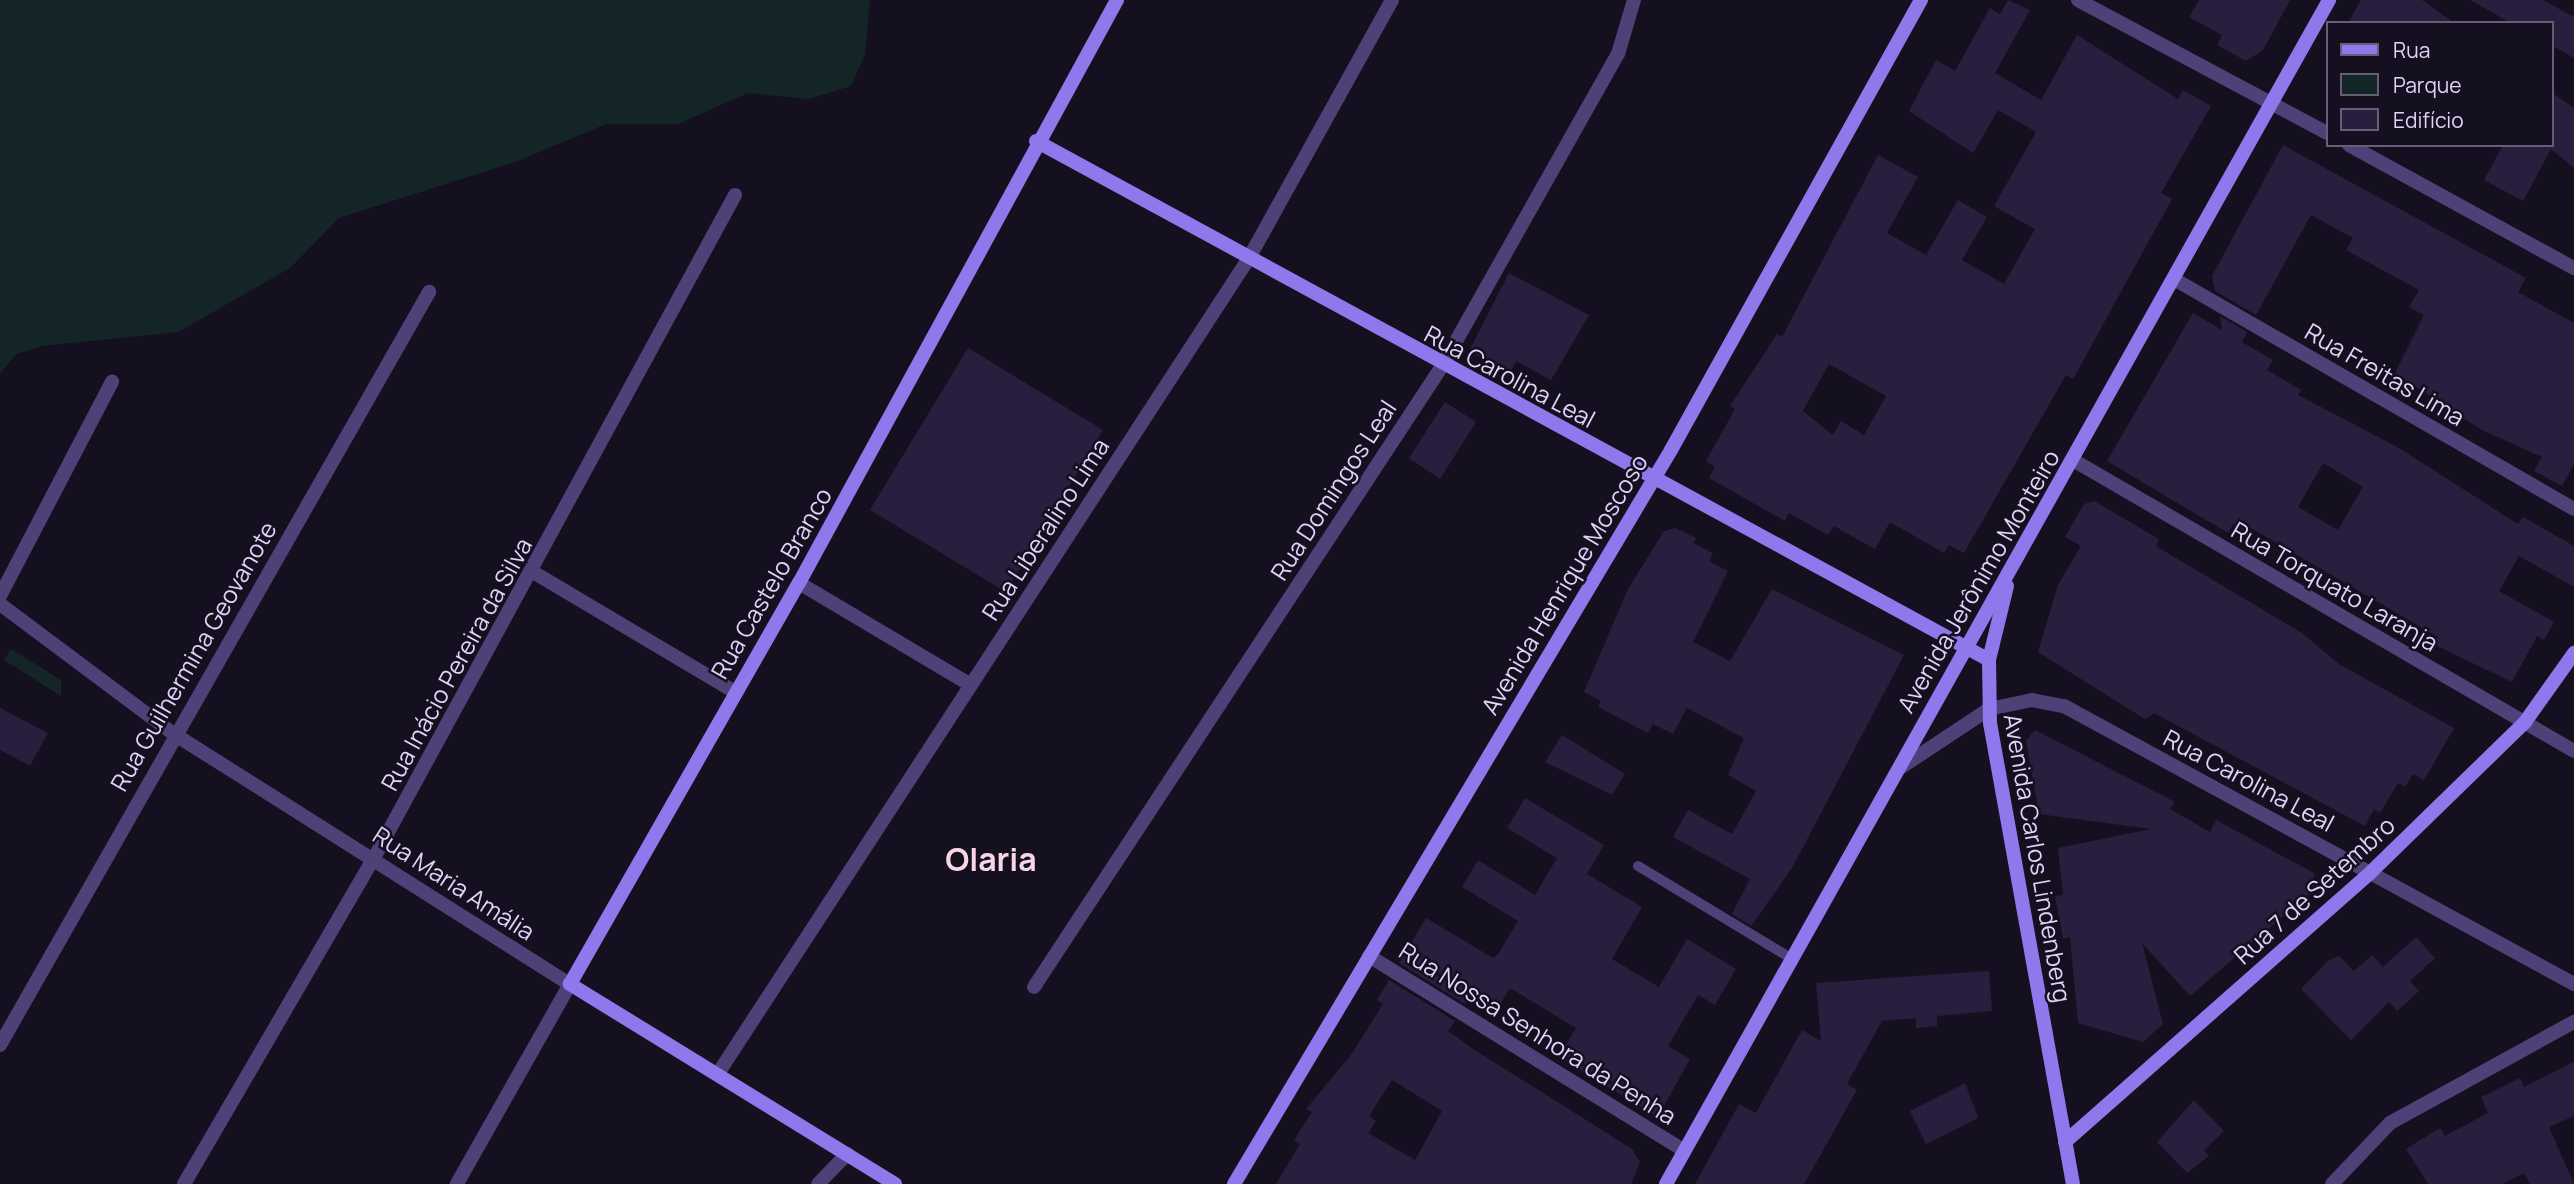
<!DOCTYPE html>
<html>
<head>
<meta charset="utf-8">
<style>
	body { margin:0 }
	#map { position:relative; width:2574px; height:1184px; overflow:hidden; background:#15101f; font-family:Manrope,sans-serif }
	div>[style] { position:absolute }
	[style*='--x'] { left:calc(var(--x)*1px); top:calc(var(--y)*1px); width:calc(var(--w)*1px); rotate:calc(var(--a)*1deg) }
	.green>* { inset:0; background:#142528 }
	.building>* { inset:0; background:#2a1e3e }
	.lane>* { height:10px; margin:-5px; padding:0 5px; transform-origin:5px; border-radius:5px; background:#4d4178 }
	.street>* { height:14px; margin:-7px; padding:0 7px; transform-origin:7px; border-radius:7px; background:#4d4178 }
	.secondary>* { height:14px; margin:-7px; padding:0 7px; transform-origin:7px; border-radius:7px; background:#8f77ec }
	span { translate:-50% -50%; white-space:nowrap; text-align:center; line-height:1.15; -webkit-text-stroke:5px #15101f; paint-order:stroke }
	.street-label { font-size:24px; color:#ded4f9 }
	.district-label { font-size:32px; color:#f9d6e6; font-weight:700 }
	.legend { position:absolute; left:2326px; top:21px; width:228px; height:126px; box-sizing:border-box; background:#15101f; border:2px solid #655e76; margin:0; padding:9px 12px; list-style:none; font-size:21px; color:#ded4f9 }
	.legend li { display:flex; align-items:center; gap:14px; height:35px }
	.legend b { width:35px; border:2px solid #655e76 }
</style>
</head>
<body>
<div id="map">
	<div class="green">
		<i style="clip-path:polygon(0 0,870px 0,865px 54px,851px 86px,809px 99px,748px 93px,678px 124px,606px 124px,518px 161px,339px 218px,290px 268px,178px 332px,42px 346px,17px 354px,0 373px)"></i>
		<i style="clip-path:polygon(11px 649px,61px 680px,61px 696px,4px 660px)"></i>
	</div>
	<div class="building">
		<i style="clip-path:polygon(evenodd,2008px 0,2030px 10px,1995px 73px,2041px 100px,2077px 35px,2178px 99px,2183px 90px,2211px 106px,2161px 193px,2172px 199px,2073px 379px,2066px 375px,1964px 553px,1949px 545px,1944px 553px,1890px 522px,1875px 549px,1834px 526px,1828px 535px,1789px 513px,1785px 521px,1709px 478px,1715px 467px,1706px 461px,1735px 409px,1730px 406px,1777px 334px,1782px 337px,1878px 155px,1918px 177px,1887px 233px,1926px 255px,1958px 200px,1987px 217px,1962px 260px,2004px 284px,2035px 229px,1994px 206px,2036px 132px,1998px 110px,1973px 153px,1909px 111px,1936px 60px,1955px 71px,1990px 8px,2000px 14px,2008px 0,1829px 364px,1886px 396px,1864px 435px,1841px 421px,1833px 435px,1803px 411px,1829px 364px)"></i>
		<i style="clip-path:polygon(2199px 0,2290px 0,2263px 50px,2246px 61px,2217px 45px,2222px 35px,2189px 17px)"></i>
		<i style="clip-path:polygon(2361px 0,2422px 0,2454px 23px,2348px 23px)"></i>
		<i style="clip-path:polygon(2470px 0,2543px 0,2574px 17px,2574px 58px,2551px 45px,2551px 23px,2511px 23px)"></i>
		<i style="clip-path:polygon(2551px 92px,2574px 108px,2574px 168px,2551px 149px,2523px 201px,2484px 180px,2503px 145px,2551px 145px)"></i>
		<i style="clip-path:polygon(2283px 145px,2526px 278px,2518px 292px,2574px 323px,2574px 464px,2562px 486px,2534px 471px,2542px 457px,2482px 430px,2395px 373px,2424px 315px,2409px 307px,2419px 290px,2346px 250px,2353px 238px,2311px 215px,2256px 315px,2215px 291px,2212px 276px)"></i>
		<i style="clip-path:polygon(1509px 273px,1589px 315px,1551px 380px,1516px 361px,1510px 373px,1469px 351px)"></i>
		<i style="clip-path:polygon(evenodd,2193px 313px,2222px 330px,2220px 316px,2247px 332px,2242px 342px,2273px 360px,2267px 370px,2301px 390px,2298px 395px,2399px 448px,2518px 524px,2523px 517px,2574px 546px,2574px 587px,2519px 556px,2499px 591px,2554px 622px,2544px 640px,2537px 636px,2512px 682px,2433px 644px,2438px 637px,2251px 528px,2248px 533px,2233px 524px,2228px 533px,2107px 461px,2193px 313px,2323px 463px,2363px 487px,2338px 530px,2298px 507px,2323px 463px)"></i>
		<i style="clip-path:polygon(968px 348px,1103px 430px,1006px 592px,870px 510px)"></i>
		<i style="clip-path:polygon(1445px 402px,1476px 422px,1440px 479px,1409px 458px)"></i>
		<i style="clip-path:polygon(2094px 501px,2159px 539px,2156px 546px,2302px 633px,2339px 664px,2454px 728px,2424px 780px,2413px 774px,2405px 787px,2398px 783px,2380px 813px,2374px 809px,2365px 826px,2154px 713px,2145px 719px,2038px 652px,2058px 585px,2081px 546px,2065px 537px,2084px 504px)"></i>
		<i style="clip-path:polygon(1675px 528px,1696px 538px,1693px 543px,1713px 553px,1709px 561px,1728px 571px,1693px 642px,1730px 661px,1772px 589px,1904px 655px,1792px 868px,1751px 926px,1732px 914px,1750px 879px,1673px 837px,1688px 810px,1732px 834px,1756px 791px,1728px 775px,1744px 738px,1687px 708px,1673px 734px,1653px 724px,1648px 733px,1598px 707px,1601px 701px,1584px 692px,1628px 589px,1664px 531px)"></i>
		<i style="clip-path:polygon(0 708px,48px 733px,30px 766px,0 750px)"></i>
		<i style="clip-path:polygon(2035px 730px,2175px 802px,2170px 809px,2210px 832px,2216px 820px,2314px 873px,2315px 889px,2190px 996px,2142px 943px,2163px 1024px,2143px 1042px,2078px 1023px,2070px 937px,2063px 939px,2055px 896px,2063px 895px,2058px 848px,2151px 829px,2039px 814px,2026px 741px)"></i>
		<i style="clip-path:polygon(1562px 735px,1625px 774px,1612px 795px,1545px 762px)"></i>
		<i style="clip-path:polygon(1525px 798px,1604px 845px,1587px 874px,1642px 907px,1612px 959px,1659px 987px,1687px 939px,1736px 969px,1715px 1005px,1698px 995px,1668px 1046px,1690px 1059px,1658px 1117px,1559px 1057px,1576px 1028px,1510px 988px,1497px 1009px,1472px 993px,1465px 1004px,1399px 963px,1426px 918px,1493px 958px,1498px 954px,1518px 921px,1462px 887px,1478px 860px,1535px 895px,1557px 858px,1507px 828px)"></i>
		<i style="clip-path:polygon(2416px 937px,2435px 958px,2410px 981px,2419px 991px,2397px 1011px,2389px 1002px,2351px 1040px,2301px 989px,2329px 960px,2339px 956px,2354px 971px,2372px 955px,2383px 967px)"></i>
		<i style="clip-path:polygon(1989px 971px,1992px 1011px,1937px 1016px,1937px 1026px,1916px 1028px,1916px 1018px,1882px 1021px,1847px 1084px,1857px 1090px,1804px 1184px,1695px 1184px,1739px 1104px,1756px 1113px,1802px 1030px,1821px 1041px,1816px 983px)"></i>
		<i style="clip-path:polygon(evenodd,1389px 980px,1455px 1021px,1448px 1031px,1473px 1049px,1632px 1149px,1640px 1162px,1631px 1184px,1276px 1184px,1300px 1144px,1294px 1140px,1312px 1112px,1306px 1109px,1351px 1055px,1383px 1004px,1377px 1000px,1389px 980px,1392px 1080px,1442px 1111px,1415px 1160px,1368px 1133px,1376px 1121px,1369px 1116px,1392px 1080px)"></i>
		<i style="clip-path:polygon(2574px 1062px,2574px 1116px,2549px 1127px,2574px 1184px,2530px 1184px,2524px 1173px,2502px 1184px,2428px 1184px,2406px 1149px,2440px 1128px,2445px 1136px,2488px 1113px,2481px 1097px,2520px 1078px,2524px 1087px)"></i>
		<i style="clip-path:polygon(1965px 1083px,1978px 1118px,1926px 1144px,1910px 1111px)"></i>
		<i style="clip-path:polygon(2194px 1100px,2224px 1131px,2204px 1150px,2209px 1156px,2187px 1173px,2157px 1142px)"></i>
	</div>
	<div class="lane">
		<i style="--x:1638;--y:866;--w:180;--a:31.1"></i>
	</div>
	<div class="street">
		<i style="--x:2078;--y:0;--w:282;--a:28.1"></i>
		<i style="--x:2349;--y:145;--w:256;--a:28.7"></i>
		<i style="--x:2174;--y:279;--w:461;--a:29.9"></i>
		<i style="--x:2073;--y:460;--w:579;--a:30.15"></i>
		<i style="--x:533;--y:572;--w:235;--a:30.7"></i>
		<i style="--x:799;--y:583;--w:200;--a:30.7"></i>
		<i style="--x:0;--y:596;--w:242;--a:-62.4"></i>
		<i style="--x:0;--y:604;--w:217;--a:36.8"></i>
		<i style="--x:174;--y:734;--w:468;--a:32.3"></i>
		<i style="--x:570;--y:984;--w:230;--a:119.5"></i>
		<i style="--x:1900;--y:768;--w:107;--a:-33.5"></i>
		<i style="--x:1989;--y:709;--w:44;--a:-11.8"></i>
		<i style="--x:2032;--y:700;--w:33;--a:11"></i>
		<i style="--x:2064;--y:706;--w:581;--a:28.59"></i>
		<i style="--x:1369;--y:956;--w:369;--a:31.7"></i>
		<i style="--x:1034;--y:987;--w:743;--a:-56.69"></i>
		<i style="--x:1442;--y:366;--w:358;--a:-60.6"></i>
		<i style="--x:1618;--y:54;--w:56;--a:-73.5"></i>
		<i style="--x:0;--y:1045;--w:867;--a:-60.33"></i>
		<i style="--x:719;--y:1072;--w:971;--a:-56.93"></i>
		<i style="--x:1249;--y:258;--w:295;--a:-61"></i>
		<i style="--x:184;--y:1184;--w:377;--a:-59.8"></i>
		<i style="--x:374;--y:858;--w:755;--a:-61.43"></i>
		<i style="--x:818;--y:1184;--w:42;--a:-46"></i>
		<i style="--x:2332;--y:1184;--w:84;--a:-46.4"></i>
		<i style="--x:2390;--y:1123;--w:210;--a:-28.8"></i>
	</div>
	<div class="secondary">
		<i style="--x:1036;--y:141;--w:1085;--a:28.57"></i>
		<i style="--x:2007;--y:586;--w:76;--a:103.7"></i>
		<i style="--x:1989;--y:660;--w:63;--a:89.1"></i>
		<i style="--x:1990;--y:723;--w:468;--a:79.8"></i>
		<i style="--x:2065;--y:1142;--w:409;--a:-41.4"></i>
		<i style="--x:2372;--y:871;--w:214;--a:-44.2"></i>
		<i style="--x:2525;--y:722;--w:85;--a:-54.6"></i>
		<i style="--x:895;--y:1184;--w:382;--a:-148.4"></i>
		<i style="--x:570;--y:984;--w:462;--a:-60.3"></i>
		<i style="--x:799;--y:583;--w:664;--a:-61.39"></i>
		<i style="--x:1234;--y:1184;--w:854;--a:-59.23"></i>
		<i style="--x:1671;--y:450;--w:515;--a:-60.95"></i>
		<i style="--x:1666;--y:1184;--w:1357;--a:-60.75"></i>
	</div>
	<div class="street-label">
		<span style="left:2385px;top:374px;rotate:30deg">Rua Freitas Lima</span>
		<span style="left:1510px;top:376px;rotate:28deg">Rua Carolina Leal</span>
		<span style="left:1333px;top:490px;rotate:-57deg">Rua Domingos Leal</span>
		<span style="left:1045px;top:529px;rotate:-57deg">Rua Liberalino Lima</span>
		<span style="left:1978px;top:581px;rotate:-60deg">Avenida Jerônimo Monteiro</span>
		<span style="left:771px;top:583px;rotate:-60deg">Rua Castelo Branco</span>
		<span style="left:1564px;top:584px;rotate:-59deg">Avenida Henrique Moscoso</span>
		<span style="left:2335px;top:586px;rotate:30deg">Rua Torquato Laranja</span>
		<span style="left:193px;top:656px;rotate:-60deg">Rua Guilhermina Geovanote</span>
		<span style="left:456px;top:664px;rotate:-61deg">Rua Inácio Pereira da Silva</span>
		<span style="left:2249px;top:780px;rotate:28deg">Rua Carolina Leal</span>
		<span style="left:2038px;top:858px;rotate:80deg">Avenida Carlos Lindenberg</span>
		<span style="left:454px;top:883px;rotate:33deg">Rua Maria Amália</span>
		<span style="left:2314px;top:890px;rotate:-42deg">Rua 7 de Setembro</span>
		<span style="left:1538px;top:1033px;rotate:32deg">Rua Nossa Senhora da Penha</span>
	</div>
	<div class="district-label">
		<span style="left:991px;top:859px">Olaria</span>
	</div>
	<ul class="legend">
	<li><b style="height:9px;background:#8f77ec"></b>Rua</li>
	<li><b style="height:19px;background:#142528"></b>Parque</li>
	<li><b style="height:19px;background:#2a1e3e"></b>Edifício</li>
	</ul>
</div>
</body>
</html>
